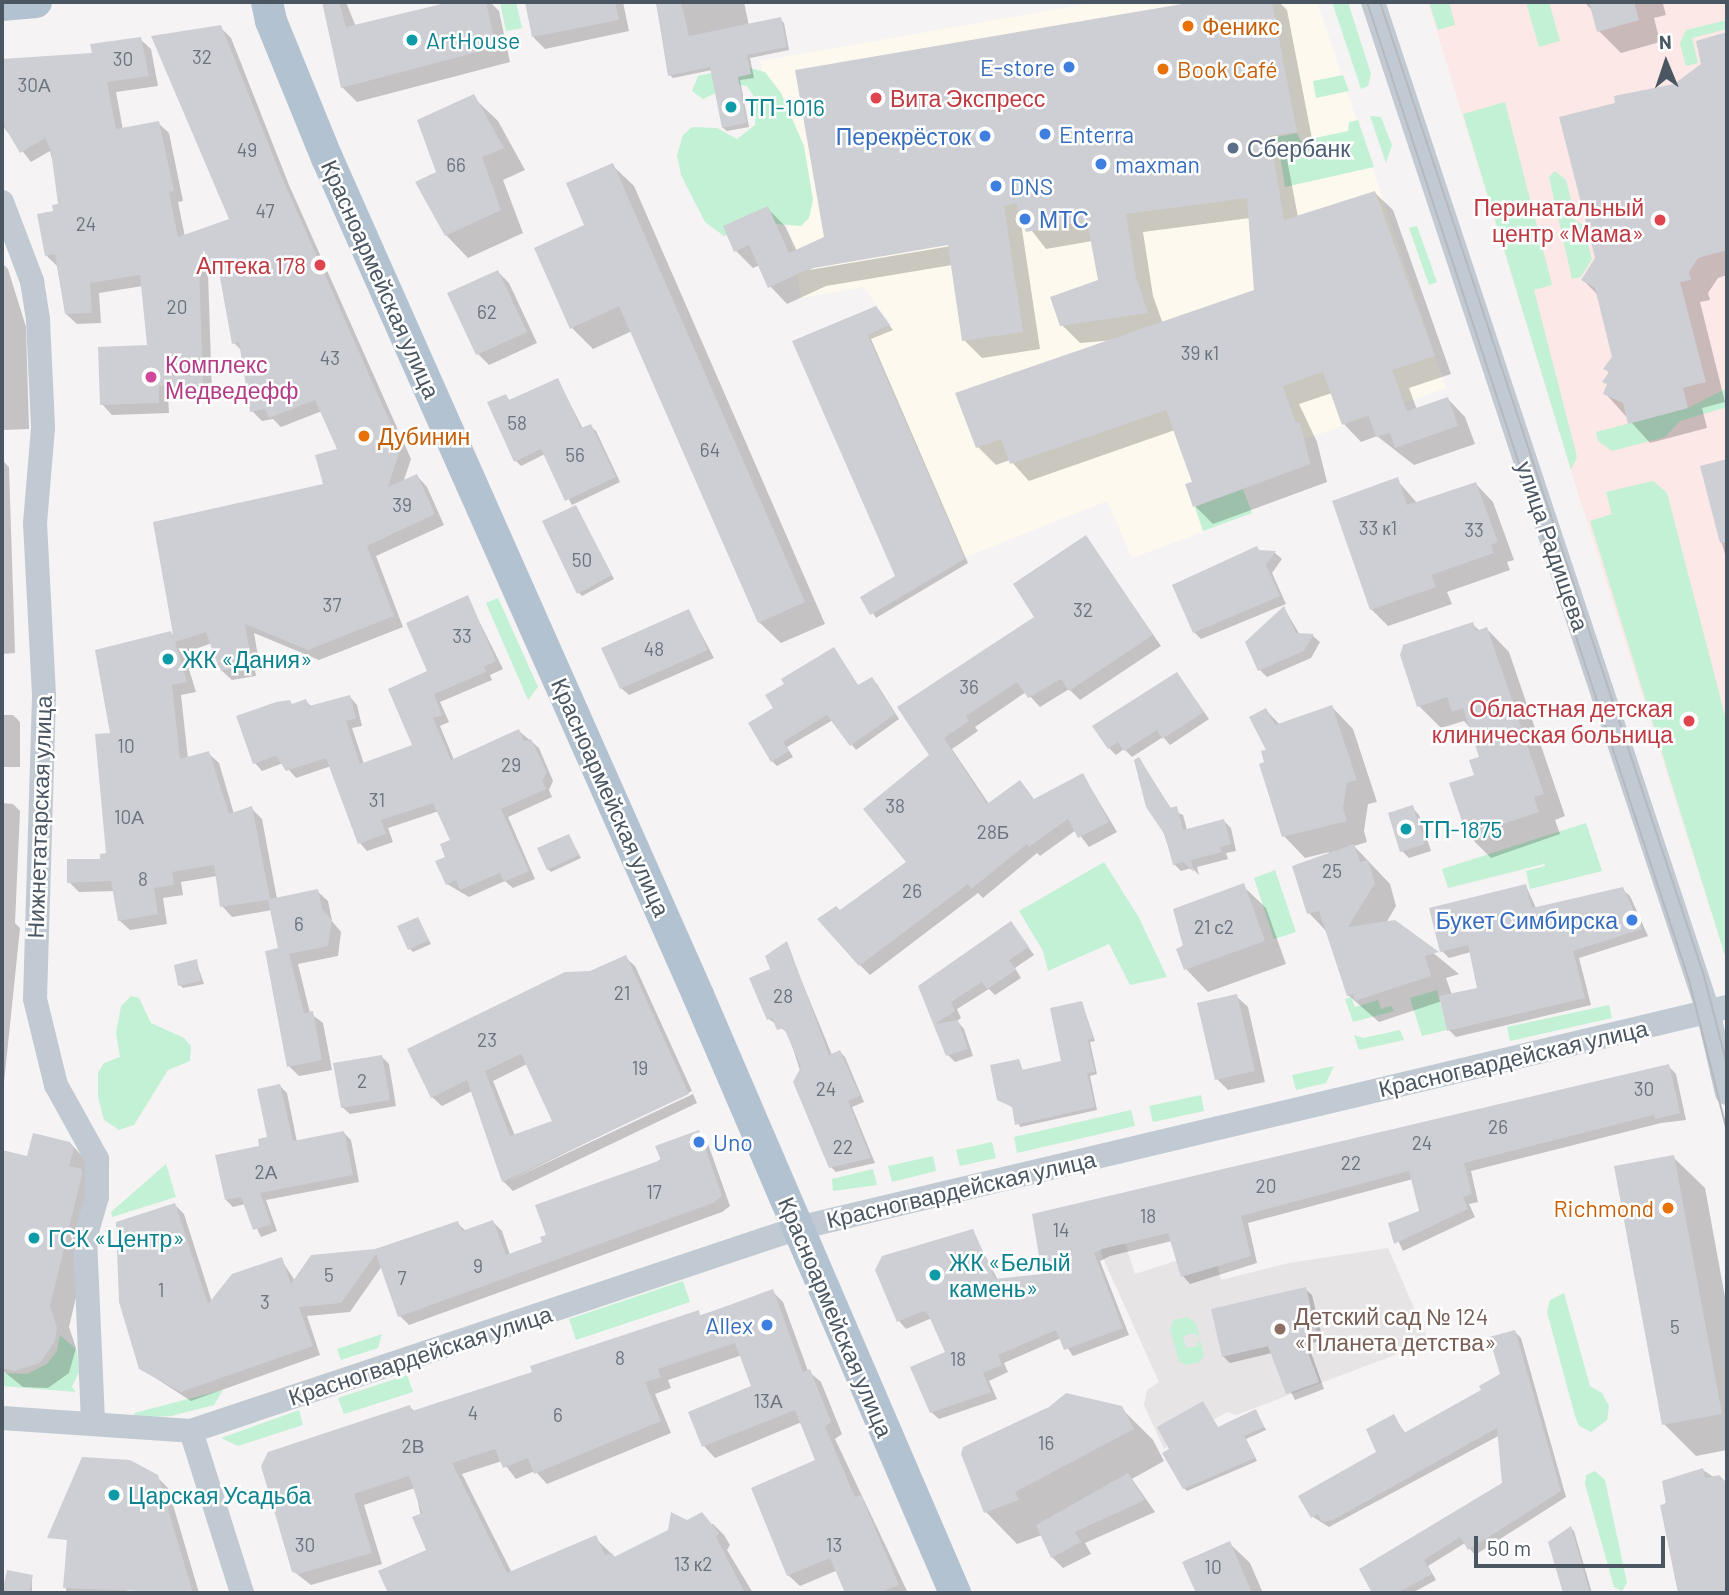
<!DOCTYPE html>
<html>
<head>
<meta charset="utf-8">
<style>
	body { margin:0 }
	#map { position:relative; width:1729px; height:1595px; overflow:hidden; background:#f5f3f3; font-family:Barlow,sans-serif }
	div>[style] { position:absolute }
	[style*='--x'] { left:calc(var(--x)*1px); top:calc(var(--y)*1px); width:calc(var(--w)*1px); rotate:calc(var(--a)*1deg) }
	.commercial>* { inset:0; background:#fdf9ef }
	.education>* { inset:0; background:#e6e4e5 }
	.medical>* { inset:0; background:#fce8e6 }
	.green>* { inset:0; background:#c3f1d5 }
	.shadow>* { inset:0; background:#0003 }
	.building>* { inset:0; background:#cdcfd5 }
	.minor>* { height:24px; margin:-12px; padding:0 12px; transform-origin:12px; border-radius:12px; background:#c1cad2 }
	.major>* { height:32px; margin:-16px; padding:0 16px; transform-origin:16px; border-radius:16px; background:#b3c2d1 }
	.tram>* { height:2px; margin:-1px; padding:0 1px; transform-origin:1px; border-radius:1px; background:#b5b8bd }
	.dots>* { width:19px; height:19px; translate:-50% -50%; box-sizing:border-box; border:4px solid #fff; border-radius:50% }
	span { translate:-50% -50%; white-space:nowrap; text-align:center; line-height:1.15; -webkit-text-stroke:5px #fff; paint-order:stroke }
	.number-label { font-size:19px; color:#6b747e }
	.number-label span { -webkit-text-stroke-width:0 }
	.food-label { font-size:23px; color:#c56008 }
	.left { translate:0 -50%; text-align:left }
	.right { translate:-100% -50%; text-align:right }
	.culture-label { font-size:23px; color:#0d838f }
	.shop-label { font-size:23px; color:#366cbe }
	.health-label { font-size:23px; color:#be3a42 }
	.service-label { font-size:23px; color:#4e5e75 }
	.street-label { font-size:23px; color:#4a5661 }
	.hotel-label { font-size:23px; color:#b23c85 }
	.education-label { font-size:23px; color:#785e54 }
	.frame { position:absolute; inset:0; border:4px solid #4a5661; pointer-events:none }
	.north { position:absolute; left:1631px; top:28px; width:70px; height:70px; -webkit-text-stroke:5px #fff; paint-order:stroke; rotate:358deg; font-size:19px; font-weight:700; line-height:28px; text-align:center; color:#4a5661 }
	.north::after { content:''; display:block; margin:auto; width:24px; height:32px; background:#4a5661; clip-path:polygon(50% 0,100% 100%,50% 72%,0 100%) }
	.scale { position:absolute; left:1474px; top:1536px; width:191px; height:32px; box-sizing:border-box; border:4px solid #4a5661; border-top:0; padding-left:9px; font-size:21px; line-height:24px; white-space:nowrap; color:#4a5661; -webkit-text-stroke:5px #fff; paint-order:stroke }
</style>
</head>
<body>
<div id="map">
	<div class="commercial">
		<i style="clip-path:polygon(1098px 2px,1317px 2px,1446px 388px,1303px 440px,1311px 464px,1194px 507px,1203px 532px,1132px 558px,1107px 501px,964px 558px,869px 335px,892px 325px,863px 287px,801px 298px,760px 61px)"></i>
	</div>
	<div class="education">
		<i style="clip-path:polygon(1086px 1202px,1125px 1243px,1135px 1274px,1213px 1249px,1221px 1280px,1289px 1263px,1388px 1248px,1429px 1342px,1236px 1415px,1227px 1412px,1164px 1449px,1144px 1405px,1147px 1390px,1159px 1382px,1103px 1258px)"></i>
	</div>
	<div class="medical">
		<i style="clip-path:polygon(1428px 2px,1727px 2px,1727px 962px,1574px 480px)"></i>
	</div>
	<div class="green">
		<i style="clip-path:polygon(500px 2px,516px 2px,522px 28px,506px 31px)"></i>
		<i style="clip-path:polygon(1332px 2px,1348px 2px,1371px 74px,1368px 86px,1361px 89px)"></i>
		<i style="clip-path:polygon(1429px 2px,1449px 2px,1455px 25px,1438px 30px)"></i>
		<i style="clip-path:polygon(1526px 2px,1549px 2px,1560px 41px,1539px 47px)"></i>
		<i style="clip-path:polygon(1727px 20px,1727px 29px,1692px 38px,1698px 63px,1686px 66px,1680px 43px,1686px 30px)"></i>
		<i style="clip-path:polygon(742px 66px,765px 72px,781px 93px,804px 146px,813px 200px,809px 218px,801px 226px,764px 223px,724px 236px,705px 222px,681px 175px,677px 155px,683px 135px,692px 127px,717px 128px,737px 139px,755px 125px,756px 100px,747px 86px,735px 84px,703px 99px,692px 91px,698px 76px)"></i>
		<i style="clip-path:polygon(1343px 75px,1349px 91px,1316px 98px,1313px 81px)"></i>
		<i style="clip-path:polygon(1505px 102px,1552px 285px,1534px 290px,1577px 457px,1571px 470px,1463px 114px)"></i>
		<i style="clip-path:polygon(1370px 116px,1381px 117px,1392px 145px,1386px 163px)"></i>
		<i style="clip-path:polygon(1358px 120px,1374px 167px,1285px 187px,1277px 137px,1297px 133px,1301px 141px,1348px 131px,1349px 122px)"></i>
		<i style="clip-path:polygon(1555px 171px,1566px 180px,1571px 199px,1564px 213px,1583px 225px,1592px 259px,1581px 277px,1572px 279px,1549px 177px)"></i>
		<i style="clip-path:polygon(1417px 226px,1437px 282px,1429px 285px,1409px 228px)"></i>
		<i style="clip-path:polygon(1727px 388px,1727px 407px,1680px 421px,1665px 437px,1612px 451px,1598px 441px,1596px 432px,1688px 408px)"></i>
		<i style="clip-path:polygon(1653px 481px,1667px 493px,1727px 723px,1727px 962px,1590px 521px,1612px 514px,1606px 492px)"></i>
		<i style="clip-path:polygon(1243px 489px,1252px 513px,1203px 531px,1195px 507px)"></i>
		<i style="clip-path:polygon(498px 598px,538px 687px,528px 700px,486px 603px)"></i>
		<i style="clip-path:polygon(1586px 823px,1602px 871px,1530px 889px,1526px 871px,1545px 866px,1543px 859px,1544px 864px,1448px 888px,1442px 869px)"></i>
		<i style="clip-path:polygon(1104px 862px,1138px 916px,1167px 977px,1130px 985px,1109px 944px,1048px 971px,1043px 951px,1019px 911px)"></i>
		<i style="clip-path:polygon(1275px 870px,1296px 932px,1274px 939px,1254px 878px)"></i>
		<i style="clip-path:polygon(1437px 990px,1447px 1030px,1422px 1036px,1410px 998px)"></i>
		<i style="clip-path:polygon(131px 996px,139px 998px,151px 1023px,184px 1038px,191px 1046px,190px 1061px,168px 1070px,134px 1125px,119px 1130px,104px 1120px,98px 1097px,98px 1073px,104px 1063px,120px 1057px,116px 1033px,121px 1006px)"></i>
		<i style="clip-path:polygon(1351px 997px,1355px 1007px,1378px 1000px,1381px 1009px,1391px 1006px,1394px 1011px,1353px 1022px,1345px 999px)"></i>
		<i style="clip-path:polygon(1609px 1005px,1612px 1018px,1510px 1041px,1507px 1027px)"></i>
		<i style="clip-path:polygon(1400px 1030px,1404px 1040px,1359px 1050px,1354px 1035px,1363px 1038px)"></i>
		<i style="clip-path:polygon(1334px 1066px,1326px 1083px,1296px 1090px,1292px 1075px)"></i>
		<i style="clip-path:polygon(1201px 1095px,1204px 1111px,1153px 1122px,1149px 1106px)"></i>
		<i style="clip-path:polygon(1131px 1110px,1135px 1126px,1017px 1153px,1014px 1137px)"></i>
		<i style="clip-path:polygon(992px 1142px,996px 1158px,960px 1166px,956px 1150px)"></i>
		<i style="clip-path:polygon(933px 1156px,936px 1171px,892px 1182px,888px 1166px)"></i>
		<i style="clip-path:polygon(166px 1164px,176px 1197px,112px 1217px,111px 1212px)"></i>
		<i style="clip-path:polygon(873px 1169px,877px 1185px,833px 1191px,832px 1179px)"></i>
		<i style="clip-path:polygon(683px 1281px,690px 1302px,576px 1340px,569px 1319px)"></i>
		<i style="clip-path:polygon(1564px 1293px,1590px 1386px,1602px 1393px,1609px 1406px,1607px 1420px,1591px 1432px,1579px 1426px,1575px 1416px,1547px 1312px,1550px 1300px)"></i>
		<i style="clip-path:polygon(1188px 1317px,1196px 1323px,1200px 1337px,1194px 1333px,1183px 1336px,1186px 1348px,1197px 1346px,1200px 1339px,1204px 1355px,1200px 1362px,1186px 1365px,1179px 1361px,1170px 1329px,1174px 1320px)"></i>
		<i style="clip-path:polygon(382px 1334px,378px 1348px,341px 1360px,337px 1349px)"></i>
		<i style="clip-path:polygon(60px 1335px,77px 1350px,79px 1372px,72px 1387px,76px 1392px,2px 1386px,2px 1373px,27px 1374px,47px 1364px,57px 1351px)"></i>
		<i style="clip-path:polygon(407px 1375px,413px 1392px,344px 1414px,338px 1398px)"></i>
		<i style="clip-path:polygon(223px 1390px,214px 1405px,171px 1416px,135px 1418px,134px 1413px)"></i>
		<i style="clip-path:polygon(299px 1410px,303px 1425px,238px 1446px,221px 1438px)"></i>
		<i style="clip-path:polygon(1595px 1471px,1605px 1480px,1627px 1583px,1622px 1591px,1614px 1587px,1585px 1484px,1586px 1475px)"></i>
	</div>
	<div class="shadow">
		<i style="clip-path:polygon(324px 2px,346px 2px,356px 27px,459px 2px,490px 2px,499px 11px,510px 62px,357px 102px,342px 87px)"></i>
		<i style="clip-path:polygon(527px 2px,623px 2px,629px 31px,545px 49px,534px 38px)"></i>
		<i style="clip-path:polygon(656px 2px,744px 2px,749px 26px,780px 19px,784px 23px,789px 50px,750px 58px,754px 78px,740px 80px,749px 127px,727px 131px,723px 128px,712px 70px,673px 78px,670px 75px)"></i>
		<i style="clip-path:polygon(evenodd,1211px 2px,1279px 2px,1287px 10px,1314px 149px,1286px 154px,1298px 217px,1375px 193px,1393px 210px,1451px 374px,1409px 388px,1417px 410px,1448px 399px,1465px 417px,1475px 444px,1414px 465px,1377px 436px,1361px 442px,1344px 424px,1332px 393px,1299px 404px,1317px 442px,1327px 482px,1213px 524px,1195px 506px,1194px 483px,1175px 430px,1029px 481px,1010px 460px,996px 465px,978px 447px,1115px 340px,1080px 343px,1062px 325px,1100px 281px,1092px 241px,1046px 249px,1025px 222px,1021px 223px,1040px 349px,982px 358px,964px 340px,952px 265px,826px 286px,787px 304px,770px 286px,760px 265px,753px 268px,736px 251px,767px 208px,785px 226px,797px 251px,826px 238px,797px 72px,1211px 2px,1250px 218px,1256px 291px,1163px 324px,1153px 296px,1143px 232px,1250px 218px,1211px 2px,956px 242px,957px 245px,809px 270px,817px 266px,956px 242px)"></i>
		<i style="clip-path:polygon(1584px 2px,1671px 2px,1663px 4px,1666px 15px,1654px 18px,1660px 42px,1621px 53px,1599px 31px,1593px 11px)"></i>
		<i style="clip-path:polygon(220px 27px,231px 38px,289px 185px,411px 459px,403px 483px,417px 476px,427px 487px,444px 525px,376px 556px,403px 627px,319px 660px,254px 633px,259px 662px,254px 663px,256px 676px,232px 680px,221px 670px,212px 643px,184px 653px,196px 692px,181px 695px,188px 759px,208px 753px,219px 763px,234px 814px,251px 808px,262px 819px,277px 899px,317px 891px,328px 901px,332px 921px,341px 932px,338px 956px,298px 964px,310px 1013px,323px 1023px,332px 1070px,299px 1076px,289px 1066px,280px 949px,272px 910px,232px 917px,222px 906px,217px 876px,181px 882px,183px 895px,163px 898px,167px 924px,130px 930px,119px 920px,115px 891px,79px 892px,69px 882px,108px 855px,112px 734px,171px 633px,175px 637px,325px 485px,340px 450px,322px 411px,281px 427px,273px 419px,262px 421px,252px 411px,242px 351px,234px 343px,220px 271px,208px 273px,212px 394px,168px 396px,169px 413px,112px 415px,102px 404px,149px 347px,143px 286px,99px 293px,101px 323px,77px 324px,66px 314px,57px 266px,47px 256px,54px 212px,62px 197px,50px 151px,31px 162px,2px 125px,2px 60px,94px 55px,140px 39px,151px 49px,158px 86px,116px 92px,123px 130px,158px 123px,169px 133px,183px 201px,178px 202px,185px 237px,231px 221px)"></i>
		<i style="clip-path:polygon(1727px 34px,1727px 275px,1718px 278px,1708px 293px,1710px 300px,1700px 302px,1725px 402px,1702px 408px,1707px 428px,1650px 443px,1605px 393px,1610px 374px,1606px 369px,1614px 357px,1598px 295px,1583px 280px,1597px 258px,1618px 104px,1674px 85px,1703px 65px,1698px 42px)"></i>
		<i style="clip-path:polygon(475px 99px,498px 121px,525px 170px,503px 180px,523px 233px,468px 258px,446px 235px,438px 173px)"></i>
		<i style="clip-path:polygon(612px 165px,634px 186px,825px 624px,781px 643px,759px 622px,632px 331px,593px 349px,572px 328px,587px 226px)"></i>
		<i style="clip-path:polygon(2px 263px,8px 269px,26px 327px,29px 429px,2px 430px)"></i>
		<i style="clip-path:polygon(498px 272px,509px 283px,537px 343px,489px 365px,478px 354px)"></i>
		<i style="clip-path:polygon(880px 313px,893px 330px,871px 339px,968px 563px,876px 618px,863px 597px,897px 577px,794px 342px)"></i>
		<i style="clip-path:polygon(558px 380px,583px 429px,590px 426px,596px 431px,620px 482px,572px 505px,545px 454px,521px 466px,516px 461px,505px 396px,511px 401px)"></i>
		<i style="clip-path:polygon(2px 460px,9px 467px,15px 653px,2px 654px)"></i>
		<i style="clip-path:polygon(1727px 461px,1727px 562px,1702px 468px)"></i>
		<i style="clip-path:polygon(1397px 480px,1417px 503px,1476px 484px,1493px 502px,1514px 560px,1507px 562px,1510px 570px,1447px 592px,1452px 604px,1388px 626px,1371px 609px)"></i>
		<i style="clip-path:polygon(578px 511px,614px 579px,582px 596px,579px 593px)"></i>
		<i style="clip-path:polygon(1086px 537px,1161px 646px,1080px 700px,1069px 689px,1040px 707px,1026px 692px,975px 727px,978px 731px,952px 749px,989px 804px,1019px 782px,1035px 801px,1083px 775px,1117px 832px,1089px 847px,1076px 830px,1040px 856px,1037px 853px,983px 898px,978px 893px,870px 975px,860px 965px,840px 912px,909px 862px,932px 755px,899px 707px,1037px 617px)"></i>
		<i style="clip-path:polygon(1261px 552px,1275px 553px,1282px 559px,1272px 573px,1286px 604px,1201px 639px,1194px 632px)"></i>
		<i style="clip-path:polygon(467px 597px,503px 669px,490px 675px,492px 680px,440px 702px,449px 722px,440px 726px,454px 760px,519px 731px,539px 748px,553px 781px,549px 790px,552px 797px,508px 817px,535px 879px,513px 888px,505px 881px,469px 897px,447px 884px,452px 841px,439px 811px,388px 828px,393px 842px,367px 851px,360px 843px,331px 766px,296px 778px,283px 763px,262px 771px,255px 763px,293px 706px,306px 701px,312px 707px,350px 697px,357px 705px,362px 726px,352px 728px,364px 764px,415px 746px,429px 672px)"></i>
		<i style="clip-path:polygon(1284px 608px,1300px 635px,1313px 636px,1320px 642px,1311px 658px,1267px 677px,1260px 670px)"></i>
		<i style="clip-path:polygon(689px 611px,714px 658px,629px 695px,621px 688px)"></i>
		<i style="clip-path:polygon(1472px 624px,1480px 631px,1487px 629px,1509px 652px,1565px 816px,1555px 820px,1560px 834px,1491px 858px,1468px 835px,1481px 758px,1471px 729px,1464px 721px,1441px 728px,1419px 706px)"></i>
		<i style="clip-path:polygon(834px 649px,859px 687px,871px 679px,877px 684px,899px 719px,856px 750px,833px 720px,787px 747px,793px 757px,777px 766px,772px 761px,775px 708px)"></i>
		<i style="clip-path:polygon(1177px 674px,1209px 719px,1170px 745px,1163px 737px,1132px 757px,1124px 749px,1116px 755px,1109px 748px)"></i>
		<i style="clip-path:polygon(1332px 707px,1353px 729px,1377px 802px,1368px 804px,1364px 831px,1367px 842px,1354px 846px,1390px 884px,1396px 906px,1386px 923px,1394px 921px,1459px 974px,1446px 978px,1452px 995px,1479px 989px,1471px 952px,1449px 958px,1442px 951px,1526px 886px,1536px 908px,1622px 889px,1630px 896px,1648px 936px,1579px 958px,1591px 1005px,1456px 1037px,1449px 1030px,1442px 1001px,1379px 1022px,1348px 995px,1328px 933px,1309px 913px,1329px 852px,1305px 858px,1284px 836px,1267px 763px,1266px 710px,1280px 725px)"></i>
		<i style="clip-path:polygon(2px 715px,13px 715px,20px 722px,20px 767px,2px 767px)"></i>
		<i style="clip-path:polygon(1139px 759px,1172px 810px,1183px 815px,1187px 830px,1224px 821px,1231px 828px,1236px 851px,1226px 853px,1228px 859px,1197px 867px,1199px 875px,1192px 868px,1181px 871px,1174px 864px)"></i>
		<i style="clip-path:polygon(2px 803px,13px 804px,20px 811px,15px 923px,20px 928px,2px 1102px)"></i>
		<i style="clip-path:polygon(1412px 807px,1419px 815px,1431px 851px,1409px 858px,1402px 851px)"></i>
		<i style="clip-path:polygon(569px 836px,581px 858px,551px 872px,548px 869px)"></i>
		<i style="clip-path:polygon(1243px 886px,1266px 908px,1286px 964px,1208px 992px,1186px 969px,1178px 950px)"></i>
		<i style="clip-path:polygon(418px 919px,431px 944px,413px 952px,410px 949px)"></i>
		<i style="clip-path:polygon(1011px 923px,1034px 955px,1015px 968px,1021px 978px,995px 995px,989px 989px,957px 1009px,961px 1018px,957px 1021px,964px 1029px,973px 1056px,955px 1062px,948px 1055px,921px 986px)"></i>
		<i style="clip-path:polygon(786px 943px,832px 1055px,840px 1052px,845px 1057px,864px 1102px,852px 1107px,875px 1163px,836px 1172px,831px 1167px,788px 1033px,769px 1019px,773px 970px)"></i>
		<i style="clip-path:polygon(evenodd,625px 957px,635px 966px,692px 1091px,506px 1182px,693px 1094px,697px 1103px,513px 1191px,503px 1181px,472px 1091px,442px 1106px,432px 1097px,590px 973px,625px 957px,527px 1064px,554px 1122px,515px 1136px,493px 1081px,527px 1064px)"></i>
		<i style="clip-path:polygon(196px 961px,204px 984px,183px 988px,180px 985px)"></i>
		<i style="clip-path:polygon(1236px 996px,1248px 1007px,1265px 1082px,1228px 1090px,1217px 1079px)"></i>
		<i style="clip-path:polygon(1082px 1003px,1095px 1041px,1090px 1042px,1097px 1074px,1090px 1076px,1097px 1110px,1020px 1127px,1014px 1108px,999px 1099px,1019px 1060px,1023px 1071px,1064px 1062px)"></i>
		<i style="clip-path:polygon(382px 1057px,389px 1064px,396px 1106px,350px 1114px,342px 1107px)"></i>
		<i style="clip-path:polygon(1668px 1066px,1676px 1074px,1686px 1120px,1661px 1123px,1471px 1171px,1478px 1202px,1469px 1204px,1475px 1217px,1403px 1251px,1390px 1224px,1421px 1212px,1413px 1179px,1248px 1223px,1257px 1263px,1190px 1284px,1183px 1276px,1172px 1241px,1110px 1256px,1100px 1261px,1129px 1335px,1073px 1356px,1061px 1338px,1004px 1363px,1008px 1372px,989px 1381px,997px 1399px,939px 1419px,931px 1412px,947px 1353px,932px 1318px,906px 1329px,899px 1321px,972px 1231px,998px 1280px,1044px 1275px,1034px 1216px)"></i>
		<i style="clip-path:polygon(280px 1086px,287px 1093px,297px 1142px,344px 1133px,351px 1140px,359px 1182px,266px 1200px,277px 1231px,261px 1237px,245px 1204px,233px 1207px,226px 1200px,269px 1139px)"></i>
		<i style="clip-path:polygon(698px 1132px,707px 1141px,730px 1206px,722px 1212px,409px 1325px,400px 1316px,382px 1266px,350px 1312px,307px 1316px,320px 1355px,191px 1401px,140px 1368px,175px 1205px,184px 1214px,212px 1302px,281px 1259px,295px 1281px,457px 1223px,466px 1231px,493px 1222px,502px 1231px,510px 1255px,544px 1243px)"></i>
		<i style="clip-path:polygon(70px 1143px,90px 1164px,101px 1190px,69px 1327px,76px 1348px,69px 1373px,48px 1388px,23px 1387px,2px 1370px,2px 1152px,29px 1158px)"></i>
		<i style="clip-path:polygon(1673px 1157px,1705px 1188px,1727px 1308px,1727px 1450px,1696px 1456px,1664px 1424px)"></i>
		<i style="clip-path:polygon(1305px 1289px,1312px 1295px,1323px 1340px,1308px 1344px,1324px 1389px,1295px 1400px,1272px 1353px,1230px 1363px,1223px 1356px)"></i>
		<i style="clip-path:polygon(772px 1291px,783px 1302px,808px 1371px,821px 1382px,842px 1434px,835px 1439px,908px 1593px,849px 1593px,838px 1570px,800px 1586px,788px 1575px,818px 1461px,802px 1422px,715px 1458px,704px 1446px,690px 1413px,753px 1387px,742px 1355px,668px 1380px,671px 1388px,655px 1394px,671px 1433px,547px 1484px,535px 1471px,516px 1479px,502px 1461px,462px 1474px,512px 1573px,595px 1538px,616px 1558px,687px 1522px,713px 1524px,724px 1535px,730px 1545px,727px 1550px,753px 1593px,392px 1593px,389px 1590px,428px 1551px,415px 1488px,364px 1505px,382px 1564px,311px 1585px,293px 1571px,410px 1407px,415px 1412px)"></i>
		<i style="clip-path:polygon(1515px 1332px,1521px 1338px,1566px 1497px,1475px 1555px,1465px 1543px,1428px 1566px,1436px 1580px,1412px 1593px,1374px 1593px,1361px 1570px,1504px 1484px,1500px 1435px,1329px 1527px,1313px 1517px,1378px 1453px,1393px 1416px,1406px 1434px,1484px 1391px,1502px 1375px)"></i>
		<i style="clip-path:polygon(1121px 1408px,1153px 1440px,1164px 1461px,1132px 1479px,1155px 1512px,1085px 1543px,1091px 1554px,1063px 1568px,1052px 1557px,1042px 1535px,1017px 1544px,986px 1512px)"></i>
		<i style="clip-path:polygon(1256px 1411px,1266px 1430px,1246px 1439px,1257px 1461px,1187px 1491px,1184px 1488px,1219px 1428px)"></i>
		<i style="clip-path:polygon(1703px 1470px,1727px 1486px,1727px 1593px,1680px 1593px,1662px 1506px)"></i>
		<i style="clip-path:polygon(157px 1477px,168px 1488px,199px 1593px,150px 1593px,130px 1523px,127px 1593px,66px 1593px,68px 1492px)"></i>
		<i style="clip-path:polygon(1571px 1528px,1574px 1531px,1592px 1593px,1565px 1593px,1550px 1542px)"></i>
		<i style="clip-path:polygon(1229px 1543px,1250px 1563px,1263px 1593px,1198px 1593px,1184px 1563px)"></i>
		<i style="clip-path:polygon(32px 1576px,32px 1593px,5px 1591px)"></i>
	</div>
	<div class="building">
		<i style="clip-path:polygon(322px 2px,339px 2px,346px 27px,450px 2px,486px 2px,496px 47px,341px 88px)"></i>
		<i style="clip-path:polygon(525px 2px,615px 2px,619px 20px,532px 37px)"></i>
		<i style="clip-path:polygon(656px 2px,681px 2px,689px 36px,781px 17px,787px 47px,747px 55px,751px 74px,738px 77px,747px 123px,722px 128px,710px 67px,668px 76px)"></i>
		<i style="clip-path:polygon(1194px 2px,1272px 2px,1297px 132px,1270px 136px,1284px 220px,1375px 191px,1435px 356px,1392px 370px,1407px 411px,1448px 397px,1458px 426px,1395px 448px,1390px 433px,1376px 437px,1368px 415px,1342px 425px,1323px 372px,1283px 386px,1296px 423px,1300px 422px,1310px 464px,1193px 507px,1185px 484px,1192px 482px,1166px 410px,1010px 464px,1001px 439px,976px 448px,955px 393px,1254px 290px,1247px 198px,1126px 214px,1136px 277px,1148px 313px,1060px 326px,1050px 297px,1098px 280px,1087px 221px,1026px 232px,1016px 203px,1004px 206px,1023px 332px,962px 341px,948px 245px,808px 269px,768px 288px,749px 245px,734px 252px,723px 226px,768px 206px,789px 253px,824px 237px,795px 70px)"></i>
		<i style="clip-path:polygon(1589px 2px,1634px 2px,1639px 20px,1597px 32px)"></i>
		<i style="clip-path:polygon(221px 25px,280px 173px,401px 447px,388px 487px,417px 474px,435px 514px,367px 546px,394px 616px,308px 650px,245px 624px,250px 653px,244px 654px,246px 666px,220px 671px,206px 632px,175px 642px,187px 682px,172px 685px,180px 759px,209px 751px,229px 814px,252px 806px,270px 899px,318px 889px,322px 909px,332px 920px,328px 946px,289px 954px,304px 1013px,313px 1011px,322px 1060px,287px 1067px,265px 951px,278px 948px,268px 900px,220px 907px,214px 865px,172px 872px,174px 885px,154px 888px,158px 914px,118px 921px,111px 881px,67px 883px,67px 859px,100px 859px,100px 854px,106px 853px,95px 734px,110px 733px,95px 650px,171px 631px,174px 640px,153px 522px,323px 484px,315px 455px,337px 449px,315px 400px,269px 418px,265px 409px,250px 412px,239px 342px,232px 344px,217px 261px,199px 263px,203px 385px,159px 386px,159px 403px,100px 405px,98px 347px,147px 345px,140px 275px,90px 283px,92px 313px,65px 314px,55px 254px,45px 256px,37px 214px,53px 211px,52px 205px,58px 204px,51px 151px,45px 138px,20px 153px,2px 122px,2px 59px,92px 53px,90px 44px,141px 37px,149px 76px,107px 82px,116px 129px,159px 121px,174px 191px,169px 192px,178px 237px,229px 219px,151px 36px)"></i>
		<i style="clip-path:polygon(1727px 32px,1727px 250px,1698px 258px,1689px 272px,1691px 280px,1680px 282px,1706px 382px,1683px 388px,1688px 408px,1628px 424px,1623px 403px,1603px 394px,1607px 384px,1602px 382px,1609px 372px,1603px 369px,1612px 357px,1595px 288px,1581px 280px,1595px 258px,1559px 117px,1615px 103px,1614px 96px,1674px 84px,1701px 64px,1696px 41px)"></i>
		<i style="clip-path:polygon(474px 94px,504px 148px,482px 157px,501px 210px,445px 236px,415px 182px,436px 172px,417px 120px)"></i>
		<i style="clip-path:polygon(613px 163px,805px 602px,758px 623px,619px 306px,570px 329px,534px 248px,584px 225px,566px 183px)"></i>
		<i style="clip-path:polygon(498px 270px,527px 332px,476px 355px,447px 293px)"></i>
		<i style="clip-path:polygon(876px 306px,890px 325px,868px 335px,965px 559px,870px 615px,860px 597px,895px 576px,792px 341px)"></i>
		<i style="clip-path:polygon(558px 378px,581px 428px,591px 424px,616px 477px,565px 501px,541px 449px,514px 462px,487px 402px,506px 394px,509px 400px)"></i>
		<i style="clip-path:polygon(1727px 459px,1727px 542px,1720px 543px,1700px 466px)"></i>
		<i style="clip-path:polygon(1398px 477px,1407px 505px,1476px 482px,1498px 542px,1491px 545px,1494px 553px,1431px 575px,1436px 587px,1370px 610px,1332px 501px)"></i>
		<i style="clip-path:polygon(576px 505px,612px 575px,577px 594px,542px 521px)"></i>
		<i style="clip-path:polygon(1086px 535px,1153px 635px,1069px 691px,1061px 679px,1028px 698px,1017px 682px,966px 716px,969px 721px,944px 738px,987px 804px,1020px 780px,1034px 799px,1083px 773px,1109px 822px,1078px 838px,1068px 819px,1029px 847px,1027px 844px,971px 889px,968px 884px,859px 966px,817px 919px,836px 906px,840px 910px,906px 862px,863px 809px,929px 755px,897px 707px,1034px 617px,1013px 584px)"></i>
		<i style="clip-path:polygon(1257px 546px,1259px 550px,1276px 551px,1266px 565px,1280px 596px,1193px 633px,1172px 585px)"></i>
		<i style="clip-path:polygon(468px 595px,496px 661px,484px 667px,486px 672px,434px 694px,442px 715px,433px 718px,451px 760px,519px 729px,524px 741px,531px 739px,547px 772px,542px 781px,546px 789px,501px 809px,529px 871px,504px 882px,500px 873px,460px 890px,456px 880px,446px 885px,435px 861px,445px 857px,440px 844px,450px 840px,433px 803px,381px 820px,386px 834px,358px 844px,326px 758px,286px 771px,276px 756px,253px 764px,236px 716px,276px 702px,290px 700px,292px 704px,306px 699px,309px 706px,350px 695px,356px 718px,346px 721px,360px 764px,412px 745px,388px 689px,427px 671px,406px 623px)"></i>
		<i style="clip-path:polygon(1284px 606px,1296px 633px,1314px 634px,1304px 651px,1258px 671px,1245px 642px)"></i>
		<i style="clip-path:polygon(689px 609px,708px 650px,620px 689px,601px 648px)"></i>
		<i style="clip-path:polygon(1473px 622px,1476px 631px,1487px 627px,1544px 794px,1534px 797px,1539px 812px,1467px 836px,1449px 783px,1474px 775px,1469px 760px,1479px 757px,1463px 708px,1452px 712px,1447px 697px,1417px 707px,1400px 655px,1403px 645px)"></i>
		<i style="clip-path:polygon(834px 647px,858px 685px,872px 677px,895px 714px,850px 746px,827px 715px,783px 742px,789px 751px,771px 762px,748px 723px,773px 708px,765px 695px,784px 684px,781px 679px)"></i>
		<i style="clip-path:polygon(1177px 672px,1204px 712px,1162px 739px,1157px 730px,1124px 751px,1118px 742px,1108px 749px,1092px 726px)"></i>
		<i style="clip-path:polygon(1332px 705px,1357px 780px,1347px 783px,1343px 808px,1347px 821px,1282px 837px,1259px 764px,1264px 762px,1261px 751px,1266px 750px,1249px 717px,1266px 708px,1275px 725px)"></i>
		<i style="clip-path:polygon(1139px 757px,1170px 808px,1177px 806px,1183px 830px,1224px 819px,1231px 844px,1220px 847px,1222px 852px,1191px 860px,1194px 872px,1183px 862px,1173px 865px,1165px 835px,1146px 807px,1134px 760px)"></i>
		<i style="clip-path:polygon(1413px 805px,1425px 844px,1400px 852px,1388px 813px)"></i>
		<i style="clip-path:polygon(569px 834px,579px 855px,547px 870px,537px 848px)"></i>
		<i style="clip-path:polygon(1354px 844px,1360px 862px,1368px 860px,1375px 883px,1348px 927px,1395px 920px,1439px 952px,1425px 956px,1431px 976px,1355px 1001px,1353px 994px,1347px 996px,1319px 911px,1307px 914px,1292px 866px)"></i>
		<i style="clip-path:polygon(1244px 883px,1265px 941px,1184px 970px,1176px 949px,1183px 946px,1173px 909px)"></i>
		<i style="clip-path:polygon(1526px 884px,1532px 908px,1623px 887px,1642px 929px,1573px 951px,1585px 998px,1447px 1031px,1439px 996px,1477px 988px,1468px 945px,1440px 952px,1429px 908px)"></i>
		<i style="clip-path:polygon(418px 917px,429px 940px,408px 950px,397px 926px)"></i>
		<i style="clip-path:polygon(1011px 921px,1029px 947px,1009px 960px,1016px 970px,987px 989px,982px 982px,951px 1002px,955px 1011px,935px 1024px,958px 1020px,968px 1049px,946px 1056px,918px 986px)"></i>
		<i style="clip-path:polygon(787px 941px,829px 1055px,840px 1050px,860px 1096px,848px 1101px,871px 1158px,829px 1168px,793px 1082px,801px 1067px,784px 1028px,777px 1030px,772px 1018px,767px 1020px,749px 978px,770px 969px,765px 956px)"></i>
		<i style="clip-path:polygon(evenodd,626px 955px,689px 1094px,502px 1182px,467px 1080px,431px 1098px,407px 1049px,565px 972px,590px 971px,626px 955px,521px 1054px,552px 1121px,510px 1136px,485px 1071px,521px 1054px)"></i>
		<i style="clip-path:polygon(197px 959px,201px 981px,178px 986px,174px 965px)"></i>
		<i style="clip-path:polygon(1237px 994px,1255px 1071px,1215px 1080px,1197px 1003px)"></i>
		<i style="clip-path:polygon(1082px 1001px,1093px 1038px,1088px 1040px,1095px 1072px,1087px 1073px,1095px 1107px,1015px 1125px,1012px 1107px,997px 1100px,990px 1065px,1019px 1059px,1022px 1070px,1061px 1061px,1050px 1008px)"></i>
		<i style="clip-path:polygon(382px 1055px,390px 1100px,341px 1108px,333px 1063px)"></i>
		<i style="clip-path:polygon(1669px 1064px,1680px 1113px,1655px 1119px,1654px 1115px,1464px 1163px,1472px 1194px,1463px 1197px,1468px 1209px,1394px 1244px,1388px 1223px,1419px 1211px,1409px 1171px,1241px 1216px,1251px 1256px,1181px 1277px,1168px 1233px,1102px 1249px,1094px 1253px,1123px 1328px,1064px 1350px,1056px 1330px,998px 1355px,1002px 1365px,983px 1373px,991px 1392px,930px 1413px,910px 1367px,945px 1352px,928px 1314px,923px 1311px,897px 1322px,875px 1270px,882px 1256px,973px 1229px,995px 1279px,1042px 1274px,1032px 1214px)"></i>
		<i style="clip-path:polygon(280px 1084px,293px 1141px,344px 1131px,353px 1175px,260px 1193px,271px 1224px,253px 1230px,241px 1197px,225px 1200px,215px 1155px,259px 1146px,258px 1139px,267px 1137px,257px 1089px)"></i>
		<i style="clip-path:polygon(699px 1130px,722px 1196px,713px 1203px,398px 1317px,376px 1254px,341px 1303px,299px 1307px,313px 1346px,181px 1392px,139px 1369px,119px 1302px,116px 1222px,175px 1203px,208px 1304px,232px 1274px,282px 1257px,291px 1284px,311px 1255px,375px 1249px,458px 1221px,462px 1231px,493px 1220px,506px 1255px,542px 1242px,540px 1237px,546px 1235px,535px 1205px,661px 1160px,655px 1146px)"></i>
		<i style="clip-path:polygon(33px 1133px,70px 1142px,74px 1148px,69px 1166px,82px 1169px,82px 1175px,50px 1306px,57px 1328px,55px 1341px,40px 1363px,15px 1371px,2px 1368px,2px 1150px,27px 1156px)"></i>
		<i style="clip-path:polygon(1674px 1155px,1722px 1414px,1662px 1425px,1614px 1166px)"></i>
		<i style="clip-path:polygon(1306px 1287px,1317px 1334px,1302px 1337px,1319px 1382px,1286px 1394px,1268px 1346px,1222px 1357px,1211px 1309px)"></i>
		<i style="clip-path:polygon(773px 1289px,803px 1372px,810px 1369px,831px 1422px,825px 1427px,855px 1497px,861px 1495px,899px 1585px,879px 1593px,845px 1593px,830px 1558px,787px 1576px,751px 1488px,815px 1460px,795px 1410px,702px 1447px,688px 1412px,751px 1386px,735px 1343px,658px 1369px,661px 1377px,645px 1382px,661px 1421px,534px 1474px,528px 1458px,503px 1468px,495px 1449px,452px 1463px,507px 1573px,596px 1535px,605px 1555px,612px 1553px,614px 1557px,668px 1530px,671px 1512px,687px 1520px,702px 1512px,719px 1533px,716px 1537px,745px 1593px,388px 1593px,378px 1571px,426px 1550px,412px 1517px,422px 1513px,409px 1476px,354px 1494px,372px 1553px,298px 1574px,292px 1572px,261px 1466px,268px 1452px,410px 1405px,412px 1411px,532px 1372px,530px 1366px,699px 1310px,700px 1316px)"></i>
		<i style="clip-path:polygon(1515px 1330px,1561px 1491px,1468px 1550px,1460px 1537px,1424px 1560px,1432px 1574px,1397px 1593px,1372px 1593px,1359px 1569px,1502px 1483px,1497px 1428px,1333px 1520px,1322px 1522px,1318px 1514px,1311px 1518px,1298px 1496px,1376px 1452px,1366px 1429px,1394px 1414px,1404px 1433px,1481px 1390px,1479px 1386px,1500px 1374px,1489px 1337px)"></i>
		<i style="clip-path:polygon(1066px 1393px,1122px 1406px,1134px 1429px,1015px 1492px,1019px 1500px,984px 1513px,961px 1454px,963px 1447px,1049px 1407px)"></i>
		<i style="clip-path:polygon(1203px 1401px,1218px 1427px,1256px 1409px,1264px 1427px,1244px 1436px,1255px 1458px,1183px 1489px,1162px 1453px,1169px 1449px,1157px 1427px)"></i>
		<i style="clip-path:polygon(82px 1457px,130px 1460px,158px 1475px,193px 1593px,63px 1588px,67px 1540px,47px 1538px)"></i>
		<i style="clip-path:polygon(1703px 1468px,1705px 1478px,1719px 1475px,1727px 1483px,1727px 1593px,1678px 1593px,1660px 1505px,1666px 1504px,1662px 1481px)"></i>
		<i style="clip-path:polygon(1128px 1473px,1145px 1500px,1075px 1532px,1081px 1542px,1051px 1558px,1036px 1525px)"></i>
		<i style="clip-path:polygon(1571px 1526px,1590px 1593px,1563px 1593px,1548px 1542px)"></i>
		<i style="clip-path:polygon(1230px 1541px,1252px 1593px,1196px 1593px,1182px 1562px)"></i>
		<i style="clip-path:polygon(7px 1570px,33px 1575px,29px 1593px,2px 1593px)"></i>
	</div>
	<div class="minor">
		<i style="--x:1373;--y:2;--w:1063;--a:71.63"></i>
		<i style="--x:1708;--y:1011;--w:84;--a:77"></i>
		<i style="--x:2;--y:202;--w:85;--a:69.2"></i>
		<i style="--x:32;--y:281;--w:39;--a:81"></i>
		<i style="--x:38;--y:320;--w:108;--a:87.3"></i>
		<i style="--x:43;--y:428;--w:95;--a:94.8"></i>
		<i style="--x:35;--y:523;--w:173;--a:87"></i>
		<i style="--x:44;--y:696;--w:303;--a:91.7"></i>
		<i style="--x:35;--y:999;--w:89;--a:76.3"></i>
		<i style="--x:56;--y:1085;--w:85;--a:61"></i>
		<i style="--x:97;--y:1159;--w:38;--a:90"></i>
		<i style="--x:97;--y:1197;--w:43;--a:106.3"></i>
		<i style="--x:85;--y:1238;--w:186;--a:87.5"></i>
		<i style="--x:2;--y:1418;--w:189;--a:3.9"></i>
		<i style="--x:191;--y:1431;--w:640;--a:-18.49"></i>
		<i style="--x:798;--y:1228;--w:955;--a:-13.38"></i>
		<i style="--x:191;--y:1431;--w:170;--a:72.5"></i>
	</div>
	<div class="major">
		<i style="--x:267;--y:2;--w:19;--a:78"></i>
		<i style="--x:271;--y:21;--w:148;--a:67.8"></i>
		<i style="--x:327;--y:158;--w:916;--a:66.09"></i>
		<i style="--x:698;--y:995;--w:651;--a:66.74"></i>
		<i style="--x:2;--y:5;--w:34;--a:-5"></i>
	</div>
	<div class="tram">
		<i style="--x:1367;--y:2;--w:1030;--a:71.78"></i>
		<i style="--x:1689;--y:980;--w:156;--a:75.9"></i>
		<i style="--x:1380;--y:2;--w:1026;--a:71.6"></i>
		<i style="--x:1704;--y:976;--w:92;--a:75.5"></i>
	</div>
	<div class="dots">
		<i style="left:1188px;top:26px;background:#e8710a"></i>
		<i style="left:412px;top:40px;background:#0f9aa8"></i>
		<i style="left:1069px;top:67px;background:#3f7fe0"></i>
		<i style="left:1163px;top:69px;background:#e8710a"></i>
		<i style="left:876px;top:98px;background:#e0444e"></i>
		<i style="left:731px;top:107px;background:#0f9aa8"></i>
		<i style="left:1045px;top:134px;background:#3f7fe0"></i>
		<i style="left:985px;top:136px;background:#3f7fe0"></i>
		<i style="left:1233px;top:148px;background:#5c6f8a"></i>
		<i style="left:1101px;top:164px;background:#3f7fe0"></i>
		<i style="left:996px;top:186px;background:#3f7fe0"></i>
		<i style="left:1025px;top:219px;background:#3f7fe0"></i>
		<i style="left:1660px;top:220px;background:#e0444e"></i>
		<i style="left:320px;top:265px;background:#e0444e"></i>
		<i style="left:151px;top:377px;background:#d1479c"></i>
		<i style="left:364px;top:436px;background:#e8710a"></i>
		<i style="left:168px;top:659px;background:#0f9aa8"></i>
		<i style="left:1689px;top:721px;background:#e0444e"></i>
		<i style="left:1406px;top:829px;background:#0f9aa8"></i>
		<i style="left:1632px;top:920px;background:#3f7fe0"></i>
		<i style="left:699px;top:1142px;background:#3f7fe0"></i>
		<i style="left:1668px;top:1208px;background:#e8710a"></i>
		<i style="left:34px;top:1238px;background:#0f9aa8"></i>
		<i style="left:935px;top:1275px;background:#0f9aa8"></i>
		<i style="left:767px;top:1325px;background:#3f7fe0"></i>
		<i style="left:1280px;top:1329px;background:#8d6e63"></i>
		<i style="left:114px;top:1495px;background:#0f9aa8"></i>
	</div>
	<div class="number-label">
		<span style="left:202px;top:57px">32</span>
		<span style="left:123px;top:59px">30</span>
		<span style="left:34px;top:85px">30А</span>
		<span style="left:247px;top:150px">49</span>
		<span style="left:456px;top:165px">66</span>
		<span style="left:265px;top:211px">47</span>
		<span style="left:86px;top:224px">24</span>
		<span style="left:177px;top:307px">20</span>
		<span style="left:487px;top:312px">62</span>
		<span style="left:1200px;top:353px">39 к1</span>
		<span style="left:330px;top:358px">43</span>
		<span style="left:517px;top:423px">58</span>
		<span style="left:710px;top:450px">64</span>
		<span style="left:575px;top:455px">56</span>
		<span style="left:402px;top:505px">39</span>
		<span style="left:1378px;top:528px">33 к1</span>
		<span style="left:1474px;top:530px">33</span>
		<span style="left:582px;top:560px">50</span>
		<span style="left:332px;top:605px">37</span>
		<span style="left:1083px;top:610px">32</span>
		<span style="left:462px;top:636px">33</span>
		<span style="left:654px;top:649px">48</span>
		<span style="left:969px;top:687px">36</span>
		<span style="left:126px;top:746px">10</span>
		<span style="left:511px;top:765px">29</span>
		<span style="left:377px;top:800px">31</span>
		<span style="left:895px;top:806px">38</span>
		<span style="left:129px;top:817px">10А</span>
		<span style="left:993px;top:832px">28Б</span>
		<span style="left:1332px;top:871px">25</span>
		<span style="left:143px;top:879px">8</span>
		<span style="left:912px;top:891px">26</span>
		<span style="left:299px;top:924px">6</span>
		<span style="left:1214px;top:927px">21 с2</span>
		<span style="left:622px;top:993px">21</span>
		<span style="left:783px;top:996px">28</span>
		<span style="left:487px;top:1040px">23</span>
		<span style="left:640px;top:1068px">19</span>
		<span style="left:362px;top:1081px">2</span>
		<span style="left:826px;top:1089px">24</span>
		<span style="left:1644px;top:1089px">30</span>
		<span style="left:1498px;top:1127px">26</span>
		<span style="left:1422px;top:1143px">24</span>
		<span style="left:843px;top:1147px">22</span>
		<span style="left:1351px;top:1163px">22</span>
		<span style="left:266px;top:1172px">2А</span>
		<span style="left:1266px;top:1186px">20</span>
		<span style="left:654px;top:1192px">17</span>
		<span style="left:1148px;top:1216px">18</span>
		<span style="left:1061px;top:1230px">14</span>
		<span style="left:478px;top:1266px">9</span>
		<span style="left:329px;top:1275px">5</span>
		<span style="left:402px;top:1278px">7</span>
		<span style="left:161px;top:1290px">1</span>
		<span style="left:265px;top:1302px">3</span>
		<span style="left:1675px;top:1327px">5</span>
		<span style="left:620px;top:1358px">8</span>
		<span style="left:958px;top:1359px">18</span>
		<span style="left:768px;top:1401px">13А</span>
		<span style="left:473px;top:1413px">4</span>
		<span style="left:558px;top:1415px">6</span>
		<span style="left:1046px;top:1443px">16</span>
		<span style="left:413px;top:1446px">2В</span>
		<span style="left:305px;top:1545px">30</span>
		<span style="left:834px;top:1545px">13</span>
		<span style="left:693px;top:1564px">13 к2</span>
		<span style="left:1213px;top:1567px">10</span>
	</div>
	<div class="food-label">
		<span class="left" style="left:1202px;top:26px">Феникс</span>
		<span class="left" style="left:1177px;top:69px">Book Café</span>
		<span class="left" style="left:378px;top:436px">Дубинин</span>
		<span class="right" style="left:1654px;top:1208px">Richmond</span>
	</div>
	<div class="culture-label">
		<span class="left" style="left:426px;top:40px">ArtHouse</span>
		<span class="left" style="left:745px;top:107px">ТП-1016</span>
		<span class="left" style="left:182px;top:659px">ЖК «Дания»</span>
		<span class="left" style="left:1420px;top:829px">ТП-1875</span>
		<span class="left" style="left:48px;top:1238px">ГСК «Центр»</span>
		<span class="left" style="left:949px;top:1275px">ЖК «Белый<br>камень»</span>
		<span class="left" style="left:128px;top:1495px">Царская Усадьба</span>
	</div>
	<div class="shop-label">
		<span class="right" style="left:1055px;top:67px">E-store</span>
		<span class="left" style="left:1059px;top:134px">Enterra</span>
		<span class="right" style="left:971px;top:136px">Перекрёсток</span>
		<span class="left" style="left:1115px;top:164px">maxman</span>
		<span class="left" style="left:1010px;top:186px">DNS</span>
		<span class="left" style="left:1039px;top:219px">МТС</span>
		<span class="right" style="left:1618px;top:920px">Букет Симбирска</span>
		<span class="left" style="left:713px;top:1142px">Uno</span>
		<span class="right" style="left:753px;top:1325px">Allex</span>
	</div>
	<div class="health-label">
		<span class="left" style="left:890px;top:98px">Вита Экспресс</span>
		<span class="right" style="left:1644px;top:220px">Перинатальный<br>центр «Мама»</span>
		<span class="right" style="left:306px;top:265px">Аптека 178</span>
		<span class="right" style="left:1673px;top:721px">Областная детская<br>клиническая больница</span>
	</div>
	<div class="service-label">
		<span class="left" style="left:1247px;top:148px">Сбербанк</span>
	</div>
	<div class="street-label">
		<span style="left:381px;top:279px;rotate:66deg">Красноармейская улица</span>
		<span style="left:1553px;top:546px;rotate:71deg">улица Радищева</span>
		<span style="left:611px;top:797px;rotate:66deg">Красноармейская улица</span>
		<span style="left:39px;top:817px;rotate:-88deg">Нижнетатарская улица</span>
		<span style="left:1513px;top:1058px;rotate:-13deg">Красногвардейская улица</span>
		<span style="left:961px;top:1189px;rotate:-13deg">Красногвардейская улица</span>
		<span style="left:836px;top:1317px;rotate:67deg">Красноармейская улица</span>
		<span style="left:420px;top:1355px;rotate:-18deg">Красногвардейская улица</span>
	</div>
	<div class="hotel-label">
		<span class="left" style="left:165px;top:377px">Комплекс<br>Медведефф</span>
	</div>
	<div class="education-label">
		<span class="left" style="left:1294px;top:1329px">Детский сад № 124<br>«Планета детства»</span>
	</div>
	<div class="frame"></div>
	<div class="north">N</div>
	<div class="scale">50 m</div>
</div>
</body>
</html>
